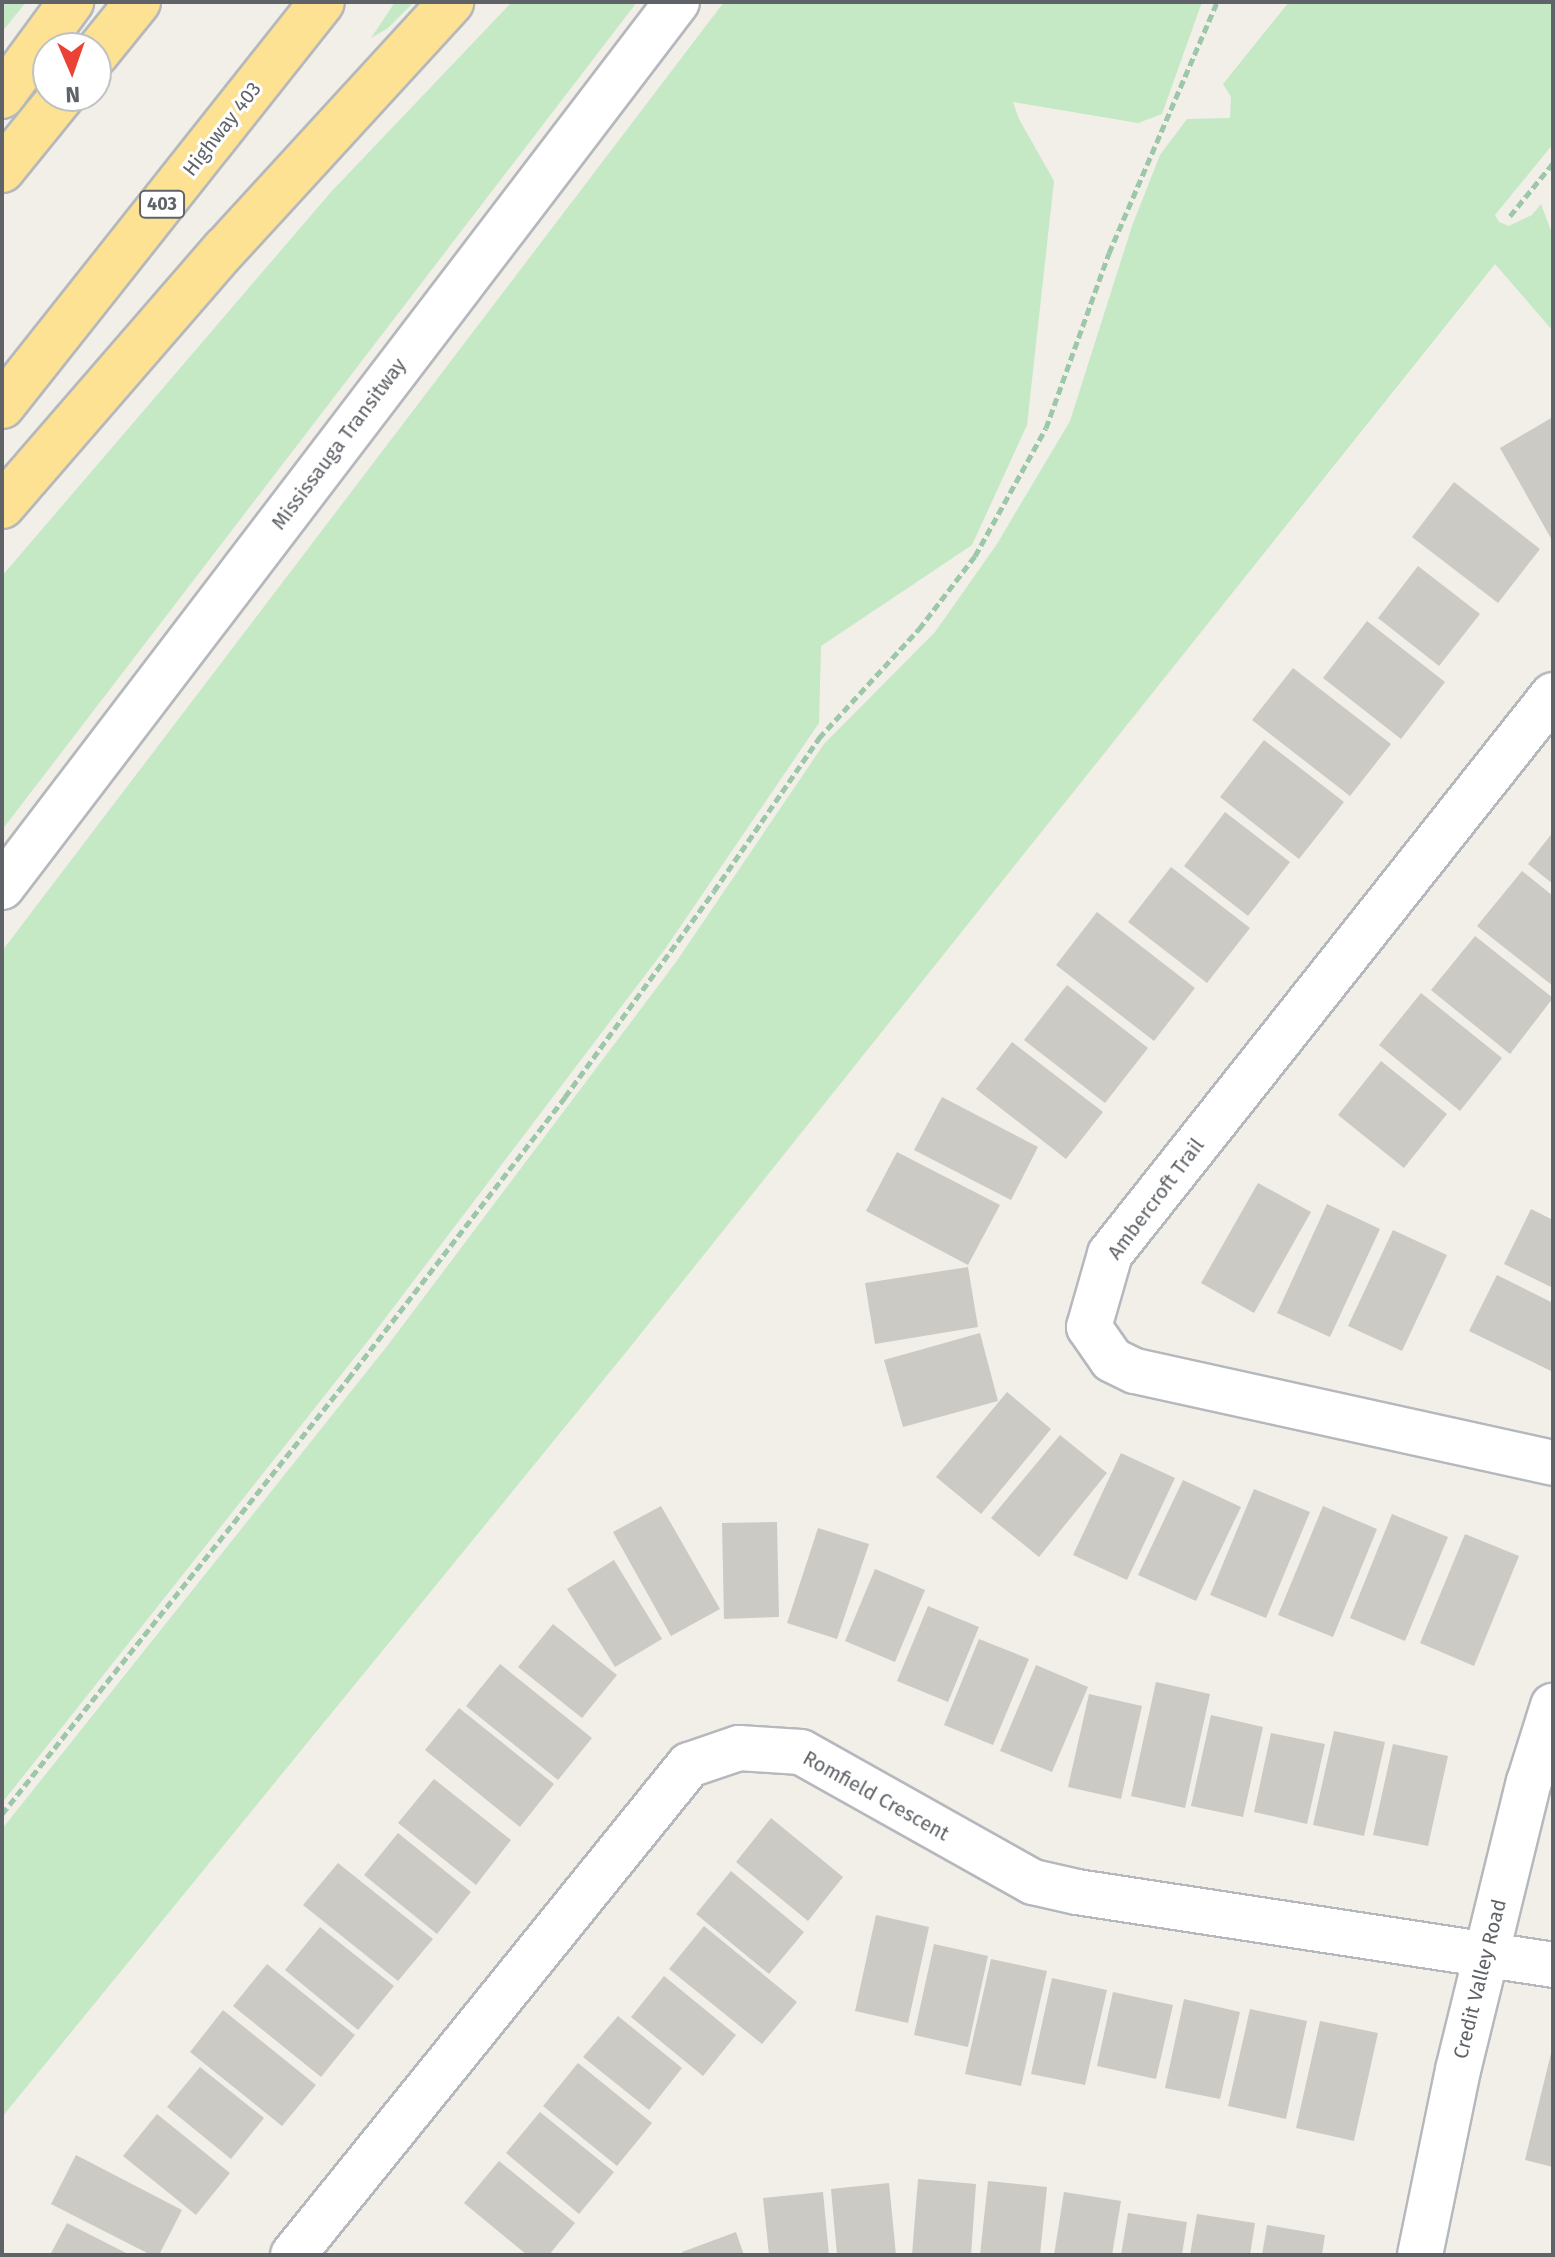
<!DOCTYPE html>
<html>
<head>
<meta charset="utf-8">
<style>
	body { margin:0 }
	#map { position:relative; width:1555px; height:2257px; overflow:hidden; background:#f1efe8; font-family:"Fira Sans",sans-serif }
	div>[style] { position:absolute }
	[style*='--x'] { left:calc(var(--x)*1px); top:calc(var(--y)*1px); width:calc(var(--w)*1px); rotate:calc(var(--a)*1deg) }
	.green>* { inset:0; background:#c5e8c5 }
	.building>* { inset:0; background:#cccac5 }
	.path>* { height:5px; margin-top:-2.5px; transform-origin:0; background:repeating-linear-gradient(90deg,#9cc7a9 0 8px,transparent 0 12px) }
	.roads { filter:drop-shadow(2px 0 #b5b8bc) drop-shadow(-2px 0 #b5b8bc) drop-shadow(0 2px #b5b8bc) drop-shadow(0 -2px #b5b8bc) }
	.minor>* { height:44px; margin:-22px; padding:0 22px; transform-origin:22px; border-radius:22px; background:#fff }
	.highway>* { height:44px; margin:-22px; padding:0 22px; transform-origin:22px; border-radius:22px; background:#fde293 }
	span { translate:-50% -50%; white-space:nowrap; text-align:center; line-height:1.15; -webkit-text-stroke:6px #fff; paint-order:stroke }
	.shield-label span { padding:2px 6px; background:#fff; border:2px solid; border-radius:6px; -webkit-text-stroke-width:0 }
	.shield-label { font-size:18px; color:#5f6368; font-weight:700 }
	.street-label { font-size:20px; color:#5f6368 }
	.frame { position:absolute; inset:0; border:4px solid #5f6368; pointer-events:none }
	.north { position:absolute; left:32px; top:32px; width:80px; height:80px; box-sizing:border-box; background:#fff; border:2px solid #bfc1c3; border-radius:50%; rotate:178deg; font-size:22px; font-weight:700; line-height:32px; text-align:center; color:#5f6368 }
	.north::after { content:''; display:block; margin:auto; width:28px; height:36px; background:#ea4335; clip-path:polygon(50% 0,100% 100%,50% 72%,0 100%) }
</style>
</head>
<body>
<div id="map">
	<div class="green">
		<i style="clip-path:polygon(2px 2px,26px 2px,2px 32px)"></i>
		<i style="clip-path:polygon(395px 2px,414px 2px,388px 28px,371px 38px)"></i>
		<i style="clip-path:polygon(512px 2px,637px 2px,2px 830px,2px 576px,331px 192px)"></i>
		<i style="clip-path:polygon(724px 2px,1202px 2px,1162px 114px,1138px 123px,1013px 102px,1019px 119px,1054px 181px,1027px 425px,972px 545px,821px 646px,819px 723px,665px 949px,371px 1337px,2px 1803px,2px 951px)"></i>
		<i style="clip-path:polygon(1289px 2px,1553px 2px,1553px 144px,1495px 215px,1499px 222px,1509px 226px,1532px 215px,1541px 204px,1553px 236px,1553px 331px,1495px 264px,627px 1351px,2px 2117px,2px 1829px,388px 1345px,676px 962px,824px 744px,935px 632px,997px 544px,1070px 421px,1132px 226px,1160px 155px,1187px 119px,1230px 118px,1231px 97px,1223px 84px)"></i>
	</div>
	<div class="building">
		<i style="clip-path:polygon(1553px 417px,1553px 542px,1500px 448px)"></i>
		<i style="clip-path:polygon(1454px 482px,1540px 549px,1498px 603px,1412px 537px)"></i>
		<i style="clip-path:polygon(1418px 566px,1480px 614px,1439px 666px,1378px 618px)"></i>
		<i style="clip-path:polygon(1367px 621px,1445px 682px,1401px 739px,1323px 678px)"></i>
		<i style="clip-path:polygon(1293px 668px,1391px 744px,1350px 796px,1252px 720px)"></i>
		<i style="clip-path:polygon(1264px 740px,1344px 802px,1299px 859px,1220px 797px)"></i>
		<i style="clip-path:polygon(1225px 812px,1290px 862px,1248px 916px,1184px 866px)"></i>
		<i style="clip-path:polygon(1553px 832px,1553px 884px,1528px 864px)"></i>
		<i style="clip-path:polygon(1171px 867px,1250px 928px,1207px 983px,1128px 922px)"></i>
		<i style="clip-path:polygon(1522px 871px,1553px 896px,1553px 986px,1477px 926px)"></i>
		<i style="clip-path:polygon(1097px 912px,1195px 988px,1154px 1041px,1056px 965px)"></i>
		<i style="clip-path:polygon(1475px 936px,1553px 998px,1510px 1054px,1431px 990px)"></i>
		<i style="clip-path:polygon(1067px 985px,1148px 1048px,1105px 1103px,1024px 1040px)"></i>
		<i style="clip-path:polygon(1421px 993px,1502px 1058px,1460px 1111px,1379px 1045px)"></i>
		<i style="clip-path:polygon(1012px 1042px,1103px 1112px,1066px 1159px,976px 1089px)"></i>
		<i style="clip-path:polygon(1381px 1061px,1447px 1114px,1404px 1168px,1338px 1115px)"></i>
		<i style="clip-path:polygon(942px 1097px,1038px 1147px,1011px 1200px,914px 1150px)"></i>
		<i style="clip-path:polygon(897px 1152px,1000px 1205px,968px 1265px,866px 1211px)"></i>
		<i style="clip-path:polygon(1258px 1183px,1311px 1212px,1254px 1313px,1201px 1283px)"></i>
		<i style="clip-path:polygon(1327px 1204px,1380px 1229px,1330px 1337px,1277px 1313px)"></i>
		<i style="clip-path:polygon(1531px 1209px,1553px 1220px,1553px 1288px,1504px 1264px)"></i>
		<i style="clip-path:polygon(1393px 1230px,1447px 1255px,1402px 1351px,1348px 1326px)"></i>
		<i style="clip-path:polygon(968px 1267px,978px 1327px,875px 1344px,865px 1283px)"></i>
		<i style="clip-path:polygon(1497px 1275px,1553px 1303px,1553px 1372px,1469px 1331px)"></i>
		<i style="clip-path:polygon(980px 1333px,998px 1401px,903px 1427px,884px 1360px)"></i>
		<i style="clip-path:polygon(1007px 1392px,1051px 1429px,981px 1514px,936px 1477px)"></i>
		<i style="clip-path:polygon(1060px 1435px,1107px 1473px,1039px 1557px,991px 1518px)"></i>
		<i style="clip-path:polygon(1121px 1453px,1175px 1478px,1127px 1580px,1073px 1555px)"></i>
		<i style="clip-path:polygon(1183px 1480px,1241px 1507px,1196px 1601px,1138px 1575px)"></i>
		<i style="clip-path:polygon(1254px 1489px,1310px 1512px,1266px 1618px,1210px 1595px)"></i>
		<i style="clip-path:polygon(661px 1506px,720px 1609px,671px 1636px,613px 1532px)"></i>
		<i style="clip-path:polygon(1323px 1506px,1377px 1529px,1333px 1637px,1278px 1615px)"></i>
		<i style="clip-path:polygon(1392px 1514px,1448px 1537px,1405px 1641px,1350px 1618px)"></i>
		<i style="clip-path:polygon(777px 1522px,779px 1617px,724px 1619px,722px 1523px)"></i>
		<i style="clip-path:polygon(818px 1528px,869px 1544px,837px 1639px,787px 1623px)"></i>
		<i style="clip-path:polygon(1465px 1534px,1519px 1556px,1474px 1666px,1420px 1643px)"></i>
		<i style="clip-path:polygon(614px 1560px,662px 1639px,615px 1667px,567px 1589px)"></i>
		<i style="clip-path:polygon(875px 1569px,925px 1590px,895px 1662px,845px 1641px)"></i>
		<i style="clip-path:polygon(928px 1606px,979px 1627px,948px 1702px,897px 1681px)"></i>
		<i style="clip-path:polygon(553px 1624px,617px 1675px,582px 1718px,518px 1667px)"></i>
		<i style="clip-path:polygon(979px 1639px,1029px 1659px,993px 1745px,944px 1725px)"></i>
		<i style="clip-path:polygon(500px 1664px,592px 1738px,558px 1780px,466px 1706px)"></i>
		<i style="clip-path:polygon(1036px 1665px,1088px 1687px,1052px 1772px,1000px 1751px)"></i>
		<i style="clip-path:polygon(1156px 1682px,1210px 1694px,1185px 1808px,1131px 1796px)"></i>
		<i style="clip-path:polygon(1089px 1694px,1142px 1706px,1121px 1799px,1068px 1787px)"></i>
		<i style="clip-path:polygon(459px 1708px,554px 1784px,520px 1827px,425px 1750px)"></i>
		<i style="clip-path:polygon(1211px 1715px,1263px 1727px,1243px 1817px,1191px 1806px)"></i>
		<i style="clip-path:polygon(1334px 1731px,1385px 1742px,1364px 1836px,1313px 1825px)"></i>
		<i style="clip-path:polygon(1271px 1733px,1325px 1744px,1307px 1824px,1254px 1812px)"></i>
		<i style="clip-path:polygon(1393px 1744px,1448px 1756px,1428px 1846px,1373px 1835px)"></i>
		<i style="clip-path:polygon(434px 1779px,511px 1840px,476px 1885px,398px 1823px)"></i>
		<i style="clip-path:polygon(771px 1818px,843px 1877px,808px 1921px,736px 1862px)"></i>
		<i style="clip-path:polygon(398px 1833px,471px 1892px,437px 1934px,364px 1875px)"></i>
		<i style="clip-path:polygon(338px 1863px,433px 1939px,398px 1981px,303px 1905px)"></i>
		<i style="clip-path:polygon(731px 1871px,804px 1932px,769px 1974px,696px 1914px)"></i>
		<i style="clip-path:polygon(876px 1915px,929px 1927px,908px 2023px,855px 2011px)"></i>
		<i style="clip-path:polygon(704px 1926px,797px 2002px,762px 2044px,669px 1969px)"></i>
		<i style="clip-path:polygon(320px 1927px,394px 1986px,358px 2030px,285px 1970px)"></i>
		<i style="clip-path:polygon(934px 1944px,988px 1956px,968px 2047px,914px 2035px)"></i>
		<i style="clip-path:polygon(991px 1959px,1047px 1971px,1021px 2086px,965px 2074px)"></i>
		<i style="clip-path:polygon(267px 1964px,355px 2035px,321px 2077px,233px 2006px)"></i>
		<i style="clip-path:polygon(664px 1976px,736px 2035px,703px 2076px,631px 2017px)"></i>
		<i style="clip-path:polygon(1052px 1978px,1107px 1990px,1085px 2085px,1031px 2074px)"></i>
		<i style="clip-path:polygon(1113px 1992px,1173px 2005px,1156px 2079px,1097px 2066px)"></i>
		<i style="clip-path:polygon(1184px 1999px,1240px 2012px,1220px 2099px,1165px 2088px)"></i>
		<i style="clip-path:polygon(1250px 2009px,1307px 2021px,1286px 2119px,1228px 2106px)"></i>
		<i style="clip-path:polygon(223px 2010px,316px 2085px,282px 2126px,190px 2052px)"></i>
		<i style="clip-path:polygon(618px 2016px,682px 2068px,649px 2110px,583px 2057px)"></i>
		<i style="clip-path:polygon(1320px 2021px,1378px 2033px,1354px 2141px,1296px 2128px)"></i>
		<i style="clip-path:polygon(1553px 2045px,1553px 2167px,1525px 2160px)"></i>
		<i style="clip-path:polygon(578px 2063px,652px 2123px,617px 2166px,543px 2106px)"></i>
		<i style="clip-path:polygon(200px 2067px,264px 2118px,231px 2159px,167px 2107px)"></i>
		<i style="clip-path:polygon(540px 2112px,614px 2172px,579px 2214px,506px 2153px)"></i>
		<i style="clip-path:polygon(157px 2114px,230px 2173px,196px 2215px,123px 2156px)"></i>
		<i style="clip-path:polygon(76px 2155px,182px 2210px,159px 2255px,151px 2255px,51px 2204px)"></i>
		<i style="clip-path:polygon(499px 2161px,575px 2223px,549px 2255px,527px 2255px,464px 2203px)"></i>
		<i style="clip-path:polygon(918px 2179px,976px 2184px,971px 2255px,912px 2255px)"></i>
		<i style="clip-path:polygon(988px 2181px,1047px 2187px,1040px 2255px,980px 2255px)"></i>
		<i style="clip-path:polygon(889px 2183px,896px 2255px,837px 2255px,831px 2189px)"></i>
		<i style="clip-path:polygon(823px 2192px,829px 2255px,769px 2255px,763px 2198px)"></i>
		<i style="clip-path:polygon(1064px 2192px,1121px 2201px,1112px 2255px,1054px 2255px)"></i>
		<i style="clip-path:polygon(1128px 2213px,1187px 2222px,1182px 2255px,1121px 2255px)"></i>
		<i style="clip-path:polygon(1197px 2214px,1255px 2223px,1250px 2255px,1190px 2255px)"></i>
		<i style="clip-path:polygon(67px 2223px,130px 2255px,50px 2255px)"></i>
		<i style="clip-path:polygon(1267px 2225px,1325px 2235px,1322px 2255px,1262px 2255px)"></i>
		<i style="clip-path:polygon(736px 2232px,744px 2255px,683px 2255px,682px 2252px)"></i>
	</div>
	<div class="path">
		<i style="--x:1510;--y:216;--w:68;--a:-50.9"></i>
		<i style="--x:2;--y:1814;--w:556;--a:-51.5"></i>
		<i style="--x:348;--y:1379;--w:356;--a:-52.4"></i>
		<i style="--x:565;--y:1097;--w:254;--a:-54.1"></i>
		<i style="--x:714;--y:891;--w:186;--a:-55.5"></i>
		<i style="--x:819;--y:738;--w:148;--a:-47.5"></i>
		<i style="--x:919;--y:629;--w:92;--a:-52.5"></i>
		<i style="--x:975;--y:556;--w:146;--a:-61"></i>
		<i style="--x:1046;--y:428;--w:186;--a:-70.2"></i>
		<i style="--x:1109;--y:253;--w:273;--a:-66.7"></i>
	</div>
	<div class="roads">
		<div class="minor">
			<i style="--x:1553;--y:695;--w:713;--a:128.4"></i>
			<i style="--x:1110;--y:1254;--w:76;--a:106"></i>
			<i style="--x:1089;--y:1327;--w:40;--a:55.1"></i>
			<i style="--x:1112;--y:1360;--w:25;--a:26"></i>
			<i style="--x:1135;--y:1371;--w:428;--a:12.4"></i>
			<i style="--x:2;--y:887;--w:1113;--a:-52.67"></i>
			<i style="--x:293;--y:2255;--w:630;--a:-51.06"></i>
			<i style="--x:689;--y:1765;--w:53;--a:-18.8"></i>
			<i style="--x:739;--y:1748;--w:62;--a:3.7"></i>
			<i style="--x:801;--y:1752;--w:266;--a:29.3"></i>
			<i style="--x:1033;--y:1882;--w:45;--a:12.8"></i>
			<i style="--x:1077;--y:1892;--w:482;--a:8.7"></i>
			<i style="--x:1420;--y:2255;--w:189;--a:-78.4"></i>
			<i style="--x:1458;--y:2070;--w:297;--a:-76.2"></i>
			<i style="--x:1529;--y:1782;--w:80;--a:-72.5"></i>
		</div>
		<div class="highway">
			<i style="--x:96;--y:54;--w:67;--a:-51.1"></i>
			<i style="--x:2;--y:96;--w:117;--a:-53.7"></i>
			<i style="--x:2;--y:170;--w:95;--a:-51"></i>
			<i style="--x:2;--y:406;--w:515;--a:-51.62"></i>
			<i style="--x:2;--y:506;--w:340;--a:-49.1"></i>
			<i style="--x:225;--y:249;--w:335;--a:-47.5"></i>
		</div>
	</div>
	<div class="shield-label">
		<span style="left:162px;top:204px">403</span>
	</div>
	<div class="street-label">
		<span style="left:222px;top:129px;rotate:-52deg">Highway 403</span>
		<span style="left:339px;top:444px;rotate:-53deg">Mississauga Transitway</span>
		<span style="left:1156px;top:1199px;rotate:-53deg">Ambercroft Trail</span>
		<span style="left:876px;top:1796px;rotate:29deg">Romfield Crescent</span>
		<span style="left:1480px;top:1979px;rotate:-76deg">Credit Valley Road</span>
	</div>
	<div class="frame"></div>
	<div class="north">N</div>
</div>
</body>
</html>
